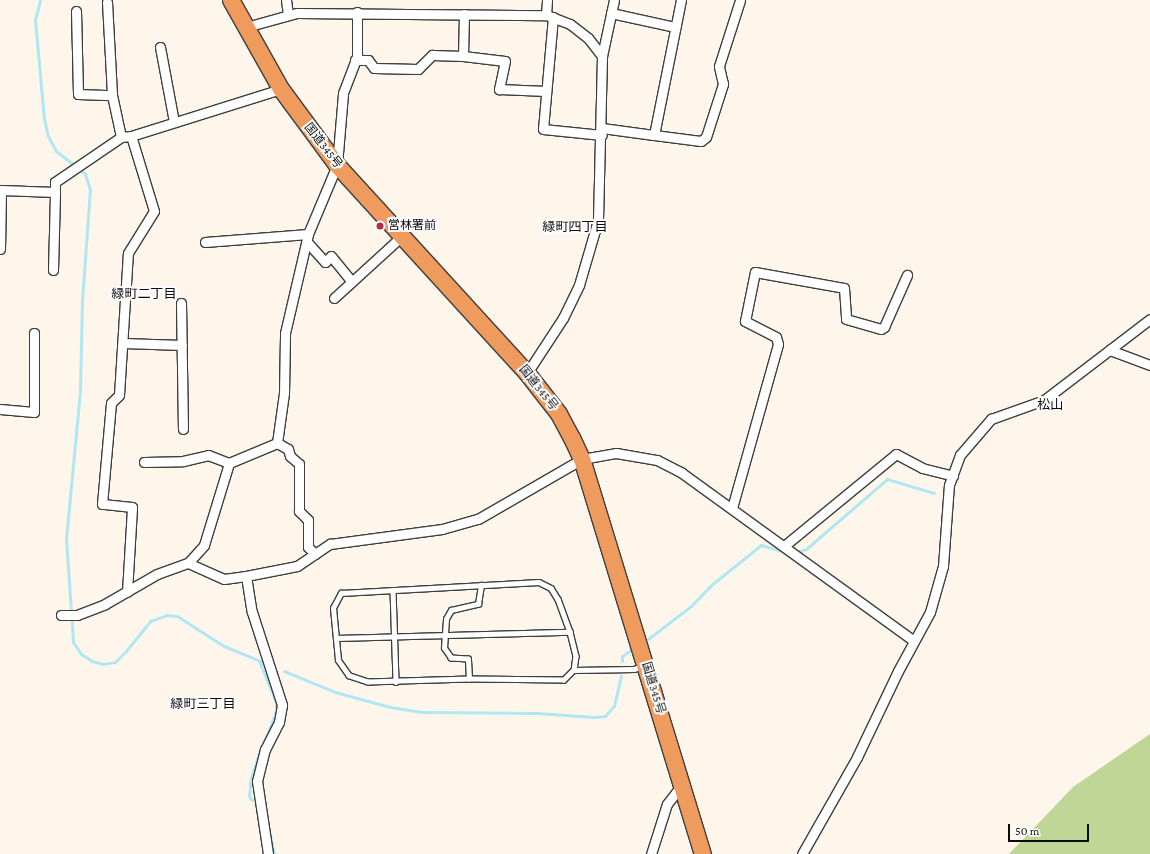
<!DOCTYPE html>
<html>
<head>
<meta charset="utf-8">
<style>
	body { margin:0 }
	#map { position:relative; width:1150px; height:854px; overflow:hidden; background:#fef6ea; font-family:"Crimson Pro","Noto Sans JP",serif }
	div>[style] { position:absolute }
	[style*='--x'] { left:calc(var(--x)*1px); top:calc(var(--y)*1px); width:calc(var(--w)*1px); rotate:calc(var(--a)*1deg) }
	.forest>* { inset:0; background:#bfd696 }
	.stream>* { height:3px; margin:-1.5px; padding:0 1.5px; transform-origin:1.5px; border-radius:1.5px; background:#b1e7f3 }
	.roads { filter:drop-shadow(1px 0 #3e3e3e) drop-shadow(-1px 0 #3e3e3e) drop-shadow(0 1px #3e3e3e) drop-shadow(0 -1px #3e3e3e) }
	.service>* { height:4.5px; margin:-2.25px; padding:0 2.25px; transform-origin:2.25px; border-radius:2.25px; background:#fff }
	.minor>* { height:9px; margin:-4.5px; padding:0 4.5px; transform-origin:4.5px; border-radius:4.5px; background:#fff }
	.trunk>* { height:16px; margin:-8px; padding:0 8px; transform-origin:8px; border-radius:8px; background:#f09b5e }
	.dots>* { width:11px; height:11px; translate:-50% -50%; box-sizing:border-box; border:2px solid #fff; border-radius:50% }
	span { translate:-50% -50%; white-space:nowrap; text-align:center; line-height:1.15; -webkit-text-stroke:4px #fff; paint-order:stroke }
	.street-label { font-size:12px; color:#0b0b0b }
	.poi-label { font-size:12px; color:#0b0b0b }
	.left { translate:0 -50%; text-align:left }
	.neighbourhood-label { font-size:13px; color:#0b0b0b }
	.scale { position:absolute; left:1008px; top:824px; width:81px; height:18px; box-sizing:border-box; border:2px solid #0b0b0b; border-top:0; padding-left:5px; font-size:12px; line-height:14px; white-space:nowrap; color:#0b0b0b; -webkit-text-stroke:3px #fff; paint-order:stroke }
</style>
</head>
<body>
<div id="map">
	<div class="forest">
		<i style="clip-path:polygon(1150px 734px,1150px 854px,1009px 854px,1073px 787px)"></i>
	</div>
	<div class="stream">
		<i style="--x:40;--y:0;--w:21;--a:104"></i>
		<i style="--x:35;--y:20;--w:99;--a:84.8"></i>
		<i style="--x:44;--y:119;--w:17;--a:77"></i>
		<i style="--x:48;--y:136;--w:17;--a:62"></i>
		<i style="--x:56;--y:151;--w:37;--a:38"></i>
		<i style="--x:85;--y:174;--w:16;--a:72"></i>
		<i style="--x:90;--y:189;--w:112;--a:94.1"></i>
		<i style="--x:82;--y:301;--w:90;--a:91.3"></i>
		<i style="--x:80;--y:391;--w:148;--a:95.4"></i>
		<i style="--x:66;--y:538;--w:104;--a:86.1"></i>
		<i style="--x:73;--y:642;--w:14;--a:56"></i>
		<i style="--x:81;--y:654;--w:13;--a:32"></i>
		<i style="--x:92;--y:661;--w:11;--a:15"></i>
		<i style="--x:103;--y:664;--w:12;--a:-9"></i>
		<i style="--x:115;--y:662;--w:16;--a:-45"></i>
		<i style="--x:126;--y:651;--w:38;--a:-51"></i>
		<i style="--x:150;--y:621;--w:18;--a:-19"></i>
		<i style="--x:167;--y:615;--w:10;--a:6"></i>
		<i style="--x:177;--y:616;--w:56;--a:32.6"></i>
		<i style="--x:224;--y:646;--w:41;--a:22.8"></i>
		<i style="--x:795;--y:553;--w:12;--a:-20"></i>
		<i style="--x:806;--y:549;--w:107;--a:-40.8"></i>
		<i style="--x:887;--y:479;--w:49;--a:16.6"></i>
		<i style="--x:648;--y:639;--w:54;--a:-37.5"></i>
		<i style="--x:691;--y:606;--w:28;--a:-46"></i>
		<i style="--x:710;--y:586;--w:65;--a:-38.8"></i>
		<i style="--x:761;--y:545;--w:25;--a:16"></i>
		<i style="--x:259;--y:661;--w:44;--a:67.5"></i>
		<i style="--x:276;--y:702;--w:9;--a:90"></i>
		<i style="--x:276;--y:711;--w:33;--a:111"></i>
		<i style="--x:622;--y:661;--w:5;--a:-90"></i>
		<i style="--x:622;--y:656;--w:12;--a:-35"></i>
		<i style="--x:284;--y:671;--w:55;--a:22.4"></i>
		<i style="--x:335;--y:692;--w:57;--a:15.3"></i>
		<i style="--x:390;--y:707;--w:32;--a:9"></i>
		<i style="--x:422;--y:712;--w:115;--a:0.5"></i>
		<i style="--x:537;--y:713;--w:57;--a:4"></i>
		<i style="--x:594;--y:717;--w:11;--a:-5"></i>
		<i style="--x:605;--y:716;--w:13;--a:-48"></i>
		<i style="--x:614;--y:706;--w:31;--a:-77"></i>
		<i style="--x:252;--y:800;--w:5;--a:-127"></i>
		<i style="--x:249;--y:796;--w:18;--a:-84"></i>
		<i style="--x:251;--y:778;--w:25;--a:-72"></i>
		<i style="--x:267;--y:821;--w:34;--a:78"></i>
	</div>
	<div class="roads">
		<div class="service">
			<i style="--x:539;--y:582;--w:13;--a:27"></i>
			<i style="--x:551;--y:588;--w:13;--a:58"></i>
			<i style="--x:558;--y:599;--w:35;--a:70"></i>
			<i style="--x:570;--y:632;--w:25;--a:76"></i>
			<i style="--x:576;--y:656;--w:14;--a:98"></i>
			<i style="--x:574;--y:670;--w:14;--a:135"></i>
			<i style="--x:564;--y:680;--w:95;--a:-179.4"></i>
			<i style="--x:469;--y:679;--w:101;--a:178.3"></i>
			<i style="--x:368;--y:682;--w:20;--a:-162"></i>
			<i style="--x:349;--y:676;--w:19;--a:-125"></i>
			<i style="--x:338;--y:660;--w:52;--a:-95.5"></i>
			<i style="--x:333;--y:608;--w:17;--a:-62"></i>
			<i style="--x:341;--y:593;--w:198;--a:-3.2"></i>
			<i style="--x:393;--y:590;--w:92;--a:88.1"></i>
			<i style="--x:336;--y:638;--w:234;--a:-1.5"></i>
			<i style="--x:574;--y:670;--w:60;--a:-1"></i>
			<i style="--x:634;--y:669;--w:9;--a:-18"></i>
			<i style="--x:469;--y:679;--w:20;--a:-93"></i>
			<i style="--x:468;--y:659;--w:17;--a:-177"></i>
			<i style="--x:451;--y:658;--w:12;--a:-125"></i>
			<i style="--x:444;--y:648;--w:29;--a:-86"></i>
			<i style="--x:446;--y:619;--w:10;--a:-61"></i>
			<i style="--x:451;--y:610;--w:28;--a:-13"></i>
			<i style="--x:478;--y:604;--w:19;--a:-81"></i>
		</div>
		<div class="minor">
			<i style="--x:286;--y:0;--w:14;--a:82"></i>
			<i style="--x:107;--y:2;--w:93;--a:86.9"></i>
			<i style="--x:112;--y:95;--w:43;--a:77.9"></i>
			<i style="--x:76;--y:11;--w:83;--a:88.6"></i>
			<i style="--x:78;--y:94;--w:34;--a:2"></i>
			<i style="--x:611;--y:13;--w:66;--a:12.3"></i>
			<i style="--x:549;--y:16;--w:22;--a:21"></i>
			<i style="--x:570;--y:24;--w:23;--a:38"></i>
			<i style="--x:588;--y:38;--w:23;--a:52"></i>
			<i style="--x:553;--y:17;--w:112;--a:95.1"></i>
			<i style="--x:543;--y:129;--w:59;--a:5.8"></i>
			<i style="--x:246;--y:27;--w:53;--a:-15.4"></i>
			<i style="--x:297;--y:13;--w:249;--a:0.5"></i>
			<i style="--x:546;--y:15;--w:15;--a:-86"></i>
			<i style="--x:160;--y:47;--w:76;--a:79.4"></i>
			<i style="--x:463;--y:56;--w:42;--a:6.8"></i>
			<i style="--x:505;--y:61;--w:29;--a:102"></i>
			<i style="--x:499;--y:89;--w:47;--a:2.4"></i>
			<i style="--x:355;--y:60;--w:13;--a:0"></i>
			<i style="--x:368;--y:60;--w:10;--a:53"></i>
			<i style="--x:374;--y:68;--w:44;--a:1.3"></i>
			<i style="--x:418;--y:69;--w:20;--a:-45"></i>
			<i style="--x:432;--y:55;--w:31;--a:2"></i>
			<i style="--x:463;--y:56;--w:42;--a:-88.6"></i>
			<i style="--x:602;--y:128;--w:52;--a:7.7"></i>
			<i style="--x:654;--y:135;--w:138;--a:-78.7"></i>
			<i style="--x:654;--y:135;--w:47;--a:7.3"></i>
			<i style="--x:701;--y:141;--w:6;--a:-39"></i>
			<i style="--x:706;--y:137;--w:56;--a:-72.2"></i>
			<i style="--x:723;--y:84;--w:18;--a:-103"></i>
			<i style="--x:719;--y:66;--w:69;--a:-72.3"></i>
			<i style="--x:205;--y:242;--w:103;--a:-4.4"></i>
			<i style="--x:307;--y:242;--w:27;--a:48"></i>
			<i style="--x:325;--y:262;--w:8;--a:-45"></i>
			<i style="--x:331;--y:256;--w:33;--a:51"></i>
			<i style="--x:0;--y:249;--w:59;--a:-89"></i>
			<i style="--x:1;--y:190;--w:54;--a:2.1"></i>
			<i style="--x:55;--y:192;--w:10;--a:-90"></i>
			<i style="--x:55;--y:182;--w:80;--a:-34.3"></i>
			<i style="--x:121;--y:137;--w:10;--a:-6"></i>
			<i style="--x:53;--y:270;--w:78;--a:-88.5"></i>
			<i style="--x:334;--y:298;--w:92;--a:-42.4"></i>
			<i style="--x:181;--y:303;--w:126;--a:89.1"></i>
			<i style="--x:123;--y:343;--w:59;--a:1.9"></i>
			<i style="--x:1110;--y:350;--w:43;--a:20.6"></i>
			<i style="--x:527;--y:373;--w:66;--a:-56.8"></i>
			<i style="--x:563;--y:318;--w:37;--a:-64"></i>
			<i style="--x:579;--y:285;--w:68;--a:-73.7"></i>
			<i style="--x:598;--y:220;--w:164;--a:-88.6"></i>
			<i style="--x:602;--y:56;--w:57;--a:-77.9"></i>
			<i style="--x:0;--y:409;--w:34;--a:5"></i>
			<i style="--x:34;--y:412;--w:79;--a:-90"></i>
			<i style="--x:144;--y:462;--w:39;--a:-1"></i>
			<i style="--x:183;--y:461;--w:26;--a:-13"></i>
			<i style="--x:208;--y:455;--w:22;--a:21"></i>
			<i style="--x:732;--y:508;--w:170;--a:-74.3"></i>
			<i style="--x:778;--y:344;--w:7;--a:-106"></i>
			<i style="--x:776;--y:337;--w:35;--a:-153"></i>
			<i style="--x:745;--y:321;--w:50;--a:-78.5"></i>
			<i style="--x:755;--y:272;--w:90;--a:10.2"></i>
			<i style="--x:844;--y:288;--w:31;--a:86"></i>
			<i style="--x:846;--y:319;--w:36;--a:16"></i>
			<i style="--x:881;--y:329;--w:4;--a:-34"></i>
			<i style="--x:884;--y:327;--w:57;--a:-66.1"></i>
			<i style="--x:784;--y:546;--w:145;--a:-39.4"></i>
			<i style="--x:896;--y:454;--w:30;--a:28"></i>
			<i style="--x:922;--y:468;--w:32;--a:14"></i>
			<i style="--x:315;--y:554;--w:10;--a:-135"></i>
			<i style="--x:308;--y:547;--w:27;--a:-90"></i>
			<i style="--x:308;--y:520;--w:13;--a:-135"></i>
			<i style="--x:299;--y:511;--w:47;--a:-90"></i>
			<i style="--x:299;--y:464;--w:12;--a:-138"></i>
			<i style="--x:290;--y:456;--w:7;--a:-106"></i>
			<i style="--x:288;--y:449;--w:13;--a:-151"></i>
			<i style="--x:277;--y:443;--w:50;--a:-82"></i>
			<i style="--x:284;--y:393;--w:60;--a:-89"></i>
			<i style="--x:285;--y:333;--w:102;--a:-76.9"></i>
			<i style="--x:308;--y:234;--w:75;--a:-67.2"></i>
			<i style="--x:337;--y:165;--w:72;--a:-85.2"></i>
			<i style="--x:343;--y:93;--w:40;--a:-69"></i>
			<i style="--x:357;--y:56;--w:44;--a:-90"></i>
			<i style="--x:188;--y:563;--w:24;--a:-48"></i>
			<i style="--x:204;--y:545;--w:86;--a:-73"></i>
			<i style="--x:229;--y:463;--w:52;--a:-22.6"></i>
			<i style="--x:246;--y:576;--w:36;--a:81"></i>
			<i style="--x:252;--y:612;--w:98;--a:72.1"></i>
			<i style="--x:282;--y:705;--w:17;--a:100"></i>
			<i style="--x:279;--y:722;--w:30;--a:117"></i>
			<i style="--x:265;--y:749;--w:33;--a:104"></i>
			<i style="--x:257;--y:781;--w:74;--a:81.4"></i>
			<i style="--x:127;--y:592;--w:85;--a:-86.6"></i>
			<i style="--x:132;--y:507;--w:30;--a:-174"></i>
			<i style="--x:102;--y:504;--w:101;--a:-84.9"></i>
			<i style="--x:111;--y:403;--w:11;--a:-45"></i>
			<i style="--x:119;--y:395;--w:142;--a:-86.4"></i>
			<i style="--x:128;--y:253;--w:49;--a:-58.2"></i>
			<i style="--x:154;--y:211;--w:78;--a:-107"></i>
			<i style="--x:131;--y:136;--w:157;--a:-17.4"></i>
			<i style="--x:61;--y:615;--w:16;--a:0"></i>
			<i style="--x:77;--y:615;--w:30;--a:-21"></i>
			<i style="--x:105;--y:604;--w:60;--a:-30"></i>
			<i style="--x:157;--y:574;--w:33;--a:-20"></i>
			<i style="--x:188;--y:563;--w:39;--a:24"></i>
			<i style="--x:224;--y:579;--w:22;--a:-8"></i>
			<i style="--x:246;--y:576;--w:52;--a:-11.1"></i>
			<i style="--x:297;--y:566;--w:40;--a:-34"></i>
			<i style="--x:330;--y:544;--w:113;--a:-7.6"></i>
			<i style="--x:442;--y:529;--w:37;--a:-16"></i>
			<i style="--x:478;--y:519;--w:120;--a:-30"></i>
			<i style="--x:582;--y:459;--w:35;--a:-10"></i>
			<i style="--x:616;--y:453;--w:42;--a:9.7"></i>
			<i style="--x:657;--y:460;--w:28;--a:27"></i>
			<i style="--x:682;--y:473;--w:286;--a:35.9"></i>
			<i style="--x:651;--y:854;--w:52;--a:-72.3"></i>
			<i style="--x:667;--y:804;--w:24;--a:-52"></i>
			<i style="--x:802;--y:854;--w:112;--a:-60.4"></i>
			<i style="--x:857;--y:757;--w:95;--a:-64.5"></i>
			<i style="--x:898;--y:671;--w:67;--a:-61.5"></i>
			<i style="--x:930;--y:612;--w:48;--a:-74.2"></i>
			<i style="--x:943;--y:566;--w:81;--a:-85.8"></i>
			<i style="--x:949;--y:485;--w:32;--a:-70"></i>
			<i style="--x:960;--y:455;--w:48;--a:-49.3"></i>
			<i style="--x:991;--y:419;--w:56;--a:-19.7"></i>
			<i style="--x:1044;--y:400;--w:133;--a:-37.4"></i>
		</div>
		<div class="trunk">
			<i style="--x:231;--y:0;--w:102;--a:60.7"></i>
			<i style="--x:281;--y:89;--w:94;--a:53.6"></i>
			<i style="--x:337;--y:165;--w:282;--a:47.6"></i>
			<i style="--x:527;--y:373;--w:52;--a:52"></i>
			<i style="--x:559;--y:414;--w:27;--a:62"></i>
			<i style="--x:572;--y:438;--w:23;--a:65"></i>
			<i style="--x:582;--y:459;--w:413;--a:73"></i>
		</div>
	</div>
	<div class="dots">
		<i style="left:380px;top:226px;background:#b42a4a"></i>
	</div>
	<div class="street-label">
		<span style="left:323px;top:146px;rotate:52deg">国道345号</span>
		<span style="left:538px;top:388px;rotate:51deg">国道345号</span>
		<span style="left:653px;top:688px;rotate:73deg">国道345号</span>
	</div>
	<div class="poi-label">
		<span class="left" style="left:388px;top:226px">営林署前</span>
	</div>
	<div class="neighbourhood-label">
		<span style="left:575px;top:227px">緑町四丁目</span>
		<span style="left:144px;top:294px">緑町二丁目</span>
		<span style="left:1050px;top:405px">松山</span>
		<span style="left:203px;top:704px">緑町三丁目</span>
	</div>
	<div class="scale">50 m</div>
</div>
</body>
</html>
